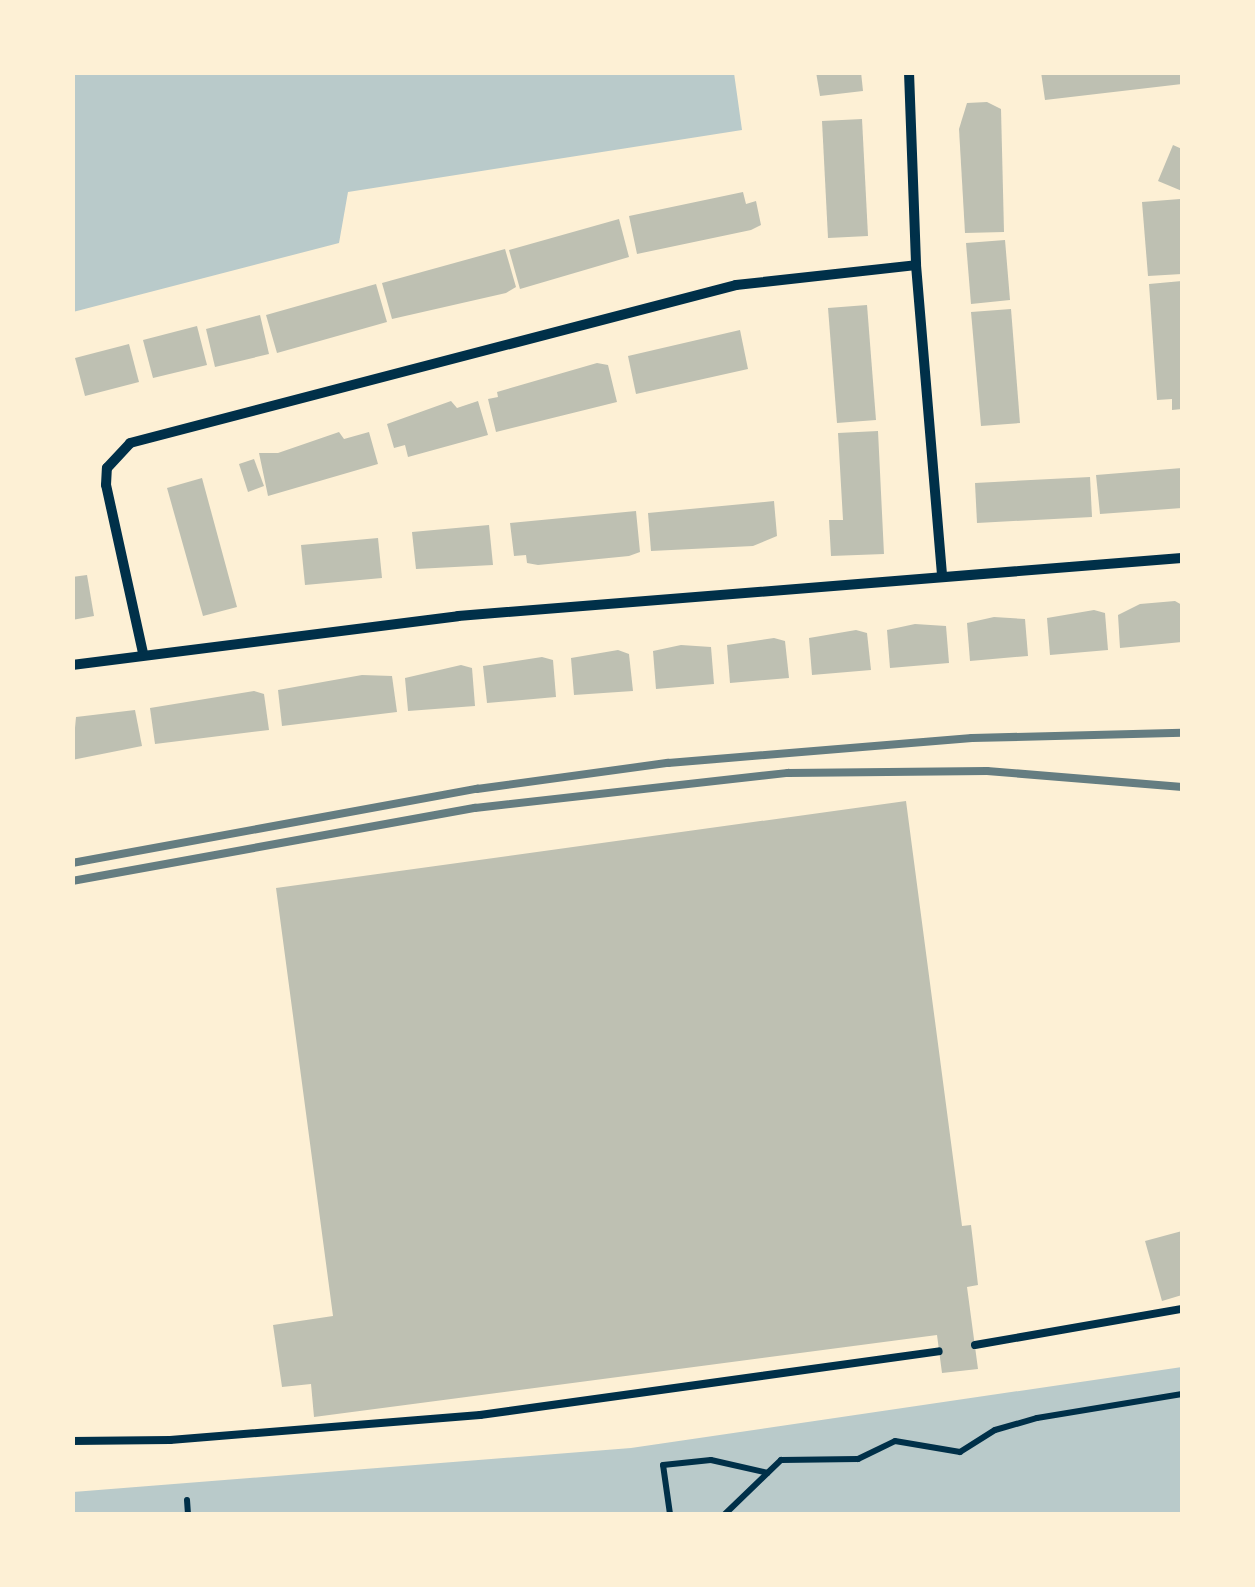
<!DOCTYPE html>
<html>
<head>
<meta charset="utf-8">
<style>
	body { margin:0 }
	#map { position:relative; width:1255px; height:1587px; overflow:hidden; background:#fdf0d5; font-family:Signika,sans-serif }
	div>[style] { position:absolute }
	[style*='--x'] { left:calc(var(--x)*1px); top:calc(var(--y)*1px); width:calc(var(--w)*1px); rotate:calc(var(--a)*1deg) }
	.green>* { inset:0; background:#b9caca }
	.building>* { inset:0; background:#bec0b2 }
	.path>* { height:6px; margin:-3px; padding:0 3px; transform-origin:3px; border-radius:3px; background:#003049 }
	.service>* { height:8px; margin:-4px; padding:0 4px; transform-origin:4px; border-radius:4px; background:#003049 }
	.minor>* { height:10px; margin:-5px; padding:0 5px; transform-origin:5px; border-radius:5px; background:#003049 }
	.rail>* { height:8px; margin:-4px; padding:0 4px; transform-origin:4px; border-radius:4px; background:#657d81 }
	span { translate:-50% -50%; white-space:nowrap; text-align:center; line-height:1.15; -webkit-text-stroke:10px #fdf0d5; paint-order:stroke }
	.frame { position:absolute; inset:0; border:75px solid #fdf0d5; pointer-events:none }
</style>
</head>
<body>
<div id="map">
	<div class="green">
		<i style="clip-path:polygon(73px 72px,734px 73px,742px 130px,348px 192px,339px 243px,73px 312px)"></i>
		<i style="clip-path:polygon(1182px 1367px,1182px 1514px,73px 1514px,73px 1492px,631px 1448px)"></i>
	</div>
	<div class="building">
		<i style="clip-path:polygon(816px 72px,861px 72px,863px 91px,820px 96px)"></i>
		<i style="clip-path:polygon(1041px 72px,1182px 72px,1182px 84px,1045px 100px)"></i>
		<i style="clip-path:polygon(987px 102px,1001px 109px,1004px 232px,965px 233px,959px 129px,967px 103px)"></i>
		<i style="clip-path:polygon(862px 119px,868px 236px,828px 238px,822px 121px)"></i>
		<i style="clip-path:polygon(1173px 145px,1182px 149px,1182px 191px,1158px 181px)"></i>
		<i style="clip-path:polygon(743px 192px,746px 204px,756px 201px,761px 225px,751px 230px,637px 254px,629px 216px)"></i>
		<i style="clip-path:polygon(1180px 199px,1182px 274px,1148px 276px,1142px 202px)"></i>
		<i style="clip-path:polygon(619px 219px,629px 257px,520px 289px,509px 250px)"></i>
		<i style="clip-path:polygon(1005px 240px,1010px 300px,971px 304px,966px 243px)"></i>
		<i style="clip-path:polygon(505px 249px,516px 287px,506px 293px,392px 319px,382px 283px)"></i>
		<i style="clip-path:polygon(1182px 281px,1182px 409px,1172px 410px,1172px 399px,1157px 400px,1149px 284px)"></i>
		<i style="clip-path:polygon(376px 284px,387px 322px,277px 353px,266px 315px)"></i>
		<i style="clip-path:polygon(867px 305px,876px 420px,837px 423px,828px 308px)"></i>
		<i style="clip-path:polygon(1011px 309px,1020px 423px,981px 426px,971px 312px)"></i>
		<i style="clip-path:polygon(260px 315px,269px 354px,215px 367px,206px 329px)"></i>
		<i style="clip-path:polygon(197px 326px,207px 365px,153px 378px,143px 340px)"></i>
		<i style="clip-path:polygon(740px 330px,748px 369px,636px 394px,628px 356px)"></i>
		<i style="clip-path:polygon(129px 344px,139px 382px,85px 396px,75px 358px)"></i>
		<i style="clip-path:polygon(597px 363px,608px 365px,617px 402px,496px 432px,488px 399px,498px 397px,497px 392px)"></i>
		<i style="clip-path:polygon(451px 401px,457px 408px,478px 401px,488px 435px,408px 457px,405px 445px,394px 448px,387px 424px)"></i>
		<i style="clip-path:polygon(878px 431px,884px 554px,831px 556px,829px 520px,843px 520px,838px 433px)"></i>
		<i style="clip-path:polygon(339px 432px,344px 439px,369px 432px,378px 464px,268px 496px,259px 453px,278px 453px)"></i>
		<i style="clip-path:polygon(254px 459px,264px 486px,248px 492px,239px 464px)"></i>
		<i style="clip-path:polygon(1182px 468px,1182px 508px,1100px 514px,1096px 475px)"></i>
		<i style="clip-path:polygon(1090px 477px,1092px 517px,977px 523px,975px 483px)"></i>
		<i style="clip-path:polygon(202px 478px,237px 607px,203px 616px,167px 488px)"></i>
		<i style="clip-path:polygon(774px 501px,777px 536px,753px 546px,651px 551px,648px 513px)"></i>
		<i style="clip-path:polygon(636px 511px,640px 552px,629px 556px,538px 565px,527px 563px,526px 555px,514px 556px,510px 523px)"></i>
		<i style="clip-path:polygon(489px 525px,493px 565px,416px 569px,412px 532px)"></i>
		<i style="clip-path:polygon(378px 538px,382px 578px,305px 585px,301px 545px)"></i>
		<i style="clip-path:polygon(87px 575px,94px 616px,72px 620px,72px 577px)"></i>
		<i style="clip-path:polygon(1175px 601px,1182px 605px,1182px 642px,1120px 648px,1118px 615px,1140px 604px)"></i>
		<i style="clip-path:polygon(1094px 610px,1105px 613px,1108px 650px,1050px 655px,1047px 618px)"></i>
		<i style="clip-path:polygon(994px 617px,1025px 619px,1028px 656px,970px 661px,967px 623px)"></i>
		<i style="clip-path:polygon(915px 624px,946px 626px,949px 663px,890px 668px,887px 630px)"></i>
		<i style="clip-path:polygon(856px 630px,867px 633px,871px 670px,812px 675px,809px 638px)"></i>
		<i style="clip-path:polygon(774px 638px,785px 641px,789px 678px,730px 683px,727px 645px)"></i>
		<i style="clip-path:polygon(681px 645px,711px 647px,714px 684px,656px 689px,653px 651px)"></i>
		<i style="clip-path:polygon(618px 650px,629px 654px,633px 691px,574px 695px,571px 658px)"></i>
		<i style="clip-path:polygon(542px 657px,553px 660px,556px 697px,487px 703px,483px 666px)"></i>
		<i style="clip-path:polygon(461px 665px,472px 668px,475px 706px,408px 711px,405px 678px)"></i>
		<i style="clip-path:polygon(362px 675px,392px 676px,397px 712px,282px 726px,278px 690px)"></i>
		<i style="clip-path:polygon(254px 691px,264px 694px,269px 730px,155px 744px,150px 708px)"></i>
		<i style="clip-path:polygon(135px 710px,142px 746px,72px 760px,76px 717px)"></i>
		<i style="clip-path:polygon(906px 801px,962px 1226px,971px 1225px,974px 1250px,978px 1285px,967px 1287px,978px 1369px,942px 1373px,937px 1335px,314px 1417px,311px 1384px,282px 1387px,273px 1325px,333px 1316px,276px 888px)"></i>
		<i style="clip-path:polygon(1182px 1231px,1182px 1295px,1162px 1301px,1145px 1241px)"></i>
	</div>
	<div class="path">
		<i style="--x:187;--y:1500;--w:14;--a:86"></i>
		<i style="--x:670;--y:1514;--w:49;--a:-98.1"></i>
		<i style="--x:663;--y:1465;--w:48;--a:-5.9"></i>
		<i style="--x:711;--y:1460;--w:58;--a:12.8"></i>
		<i style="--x:725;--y:1514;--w:78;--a:-44"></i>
		<i style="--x:781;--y:1460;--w:77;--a:-0.7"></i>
		<i style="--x:858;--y:1459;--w:41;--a:-25.9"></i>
		<i style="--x:895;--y:1441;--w:66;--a:9.6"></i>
		<i style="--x:960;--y:1452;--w:41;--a:-32.2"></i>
		<i style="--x:995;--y:1430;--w:44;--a:-15.9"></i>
		<i style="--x:1037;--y:1418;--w:147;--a:-9.4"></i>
	</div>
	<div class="service">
		<i style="--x:975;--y:1345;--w:210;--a:-9.9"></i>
		<i style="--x:72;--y:1441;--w:98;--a:-0.6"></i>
		<i style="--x:170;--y:1440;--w:311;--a:-4.6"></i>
		<i style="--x:480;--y:1415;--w:463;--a:-7.9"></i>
	</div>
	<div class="minor">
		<i style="--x:909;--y:72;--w:193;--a:87.9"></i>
		<i style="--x:916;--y:265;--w:311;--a:85.2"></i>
		<i style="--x:143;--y:653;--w:172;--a:-102.4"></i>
		<i style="--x:106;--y:485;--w:17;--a:-87"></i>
		<i style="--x:107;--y:468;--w:34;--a:-47"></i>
		<i style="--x:130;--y:443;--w:626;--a:-14.61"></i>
		<i style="--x:736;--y:285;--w:181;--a:-6.3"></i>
		<i style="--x:72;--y:665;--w:389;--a:-7.2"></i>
		<i style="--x:458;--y:616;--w:726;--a:-4.58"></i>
	</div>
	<div class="rail">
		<i style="--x:72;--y:863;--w:412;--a:-10.4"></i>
		<i style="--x:477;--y:789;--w:193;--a:-7.8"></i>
		<i style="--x:668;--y:763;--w:305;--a:-4.7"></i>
		<i style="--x:972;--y:738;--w:210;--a:-1.4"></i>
		<i style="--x:72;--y:881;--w:410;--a:-10.3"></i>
		<i style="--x:475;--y:808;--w:315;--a:-6.4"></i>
		<i style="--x:788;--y:773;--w:199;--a:-0.6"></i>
		<i style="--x:987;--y:771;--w:196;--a:4.7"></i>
	</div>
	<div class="frame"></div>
</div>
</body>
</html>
